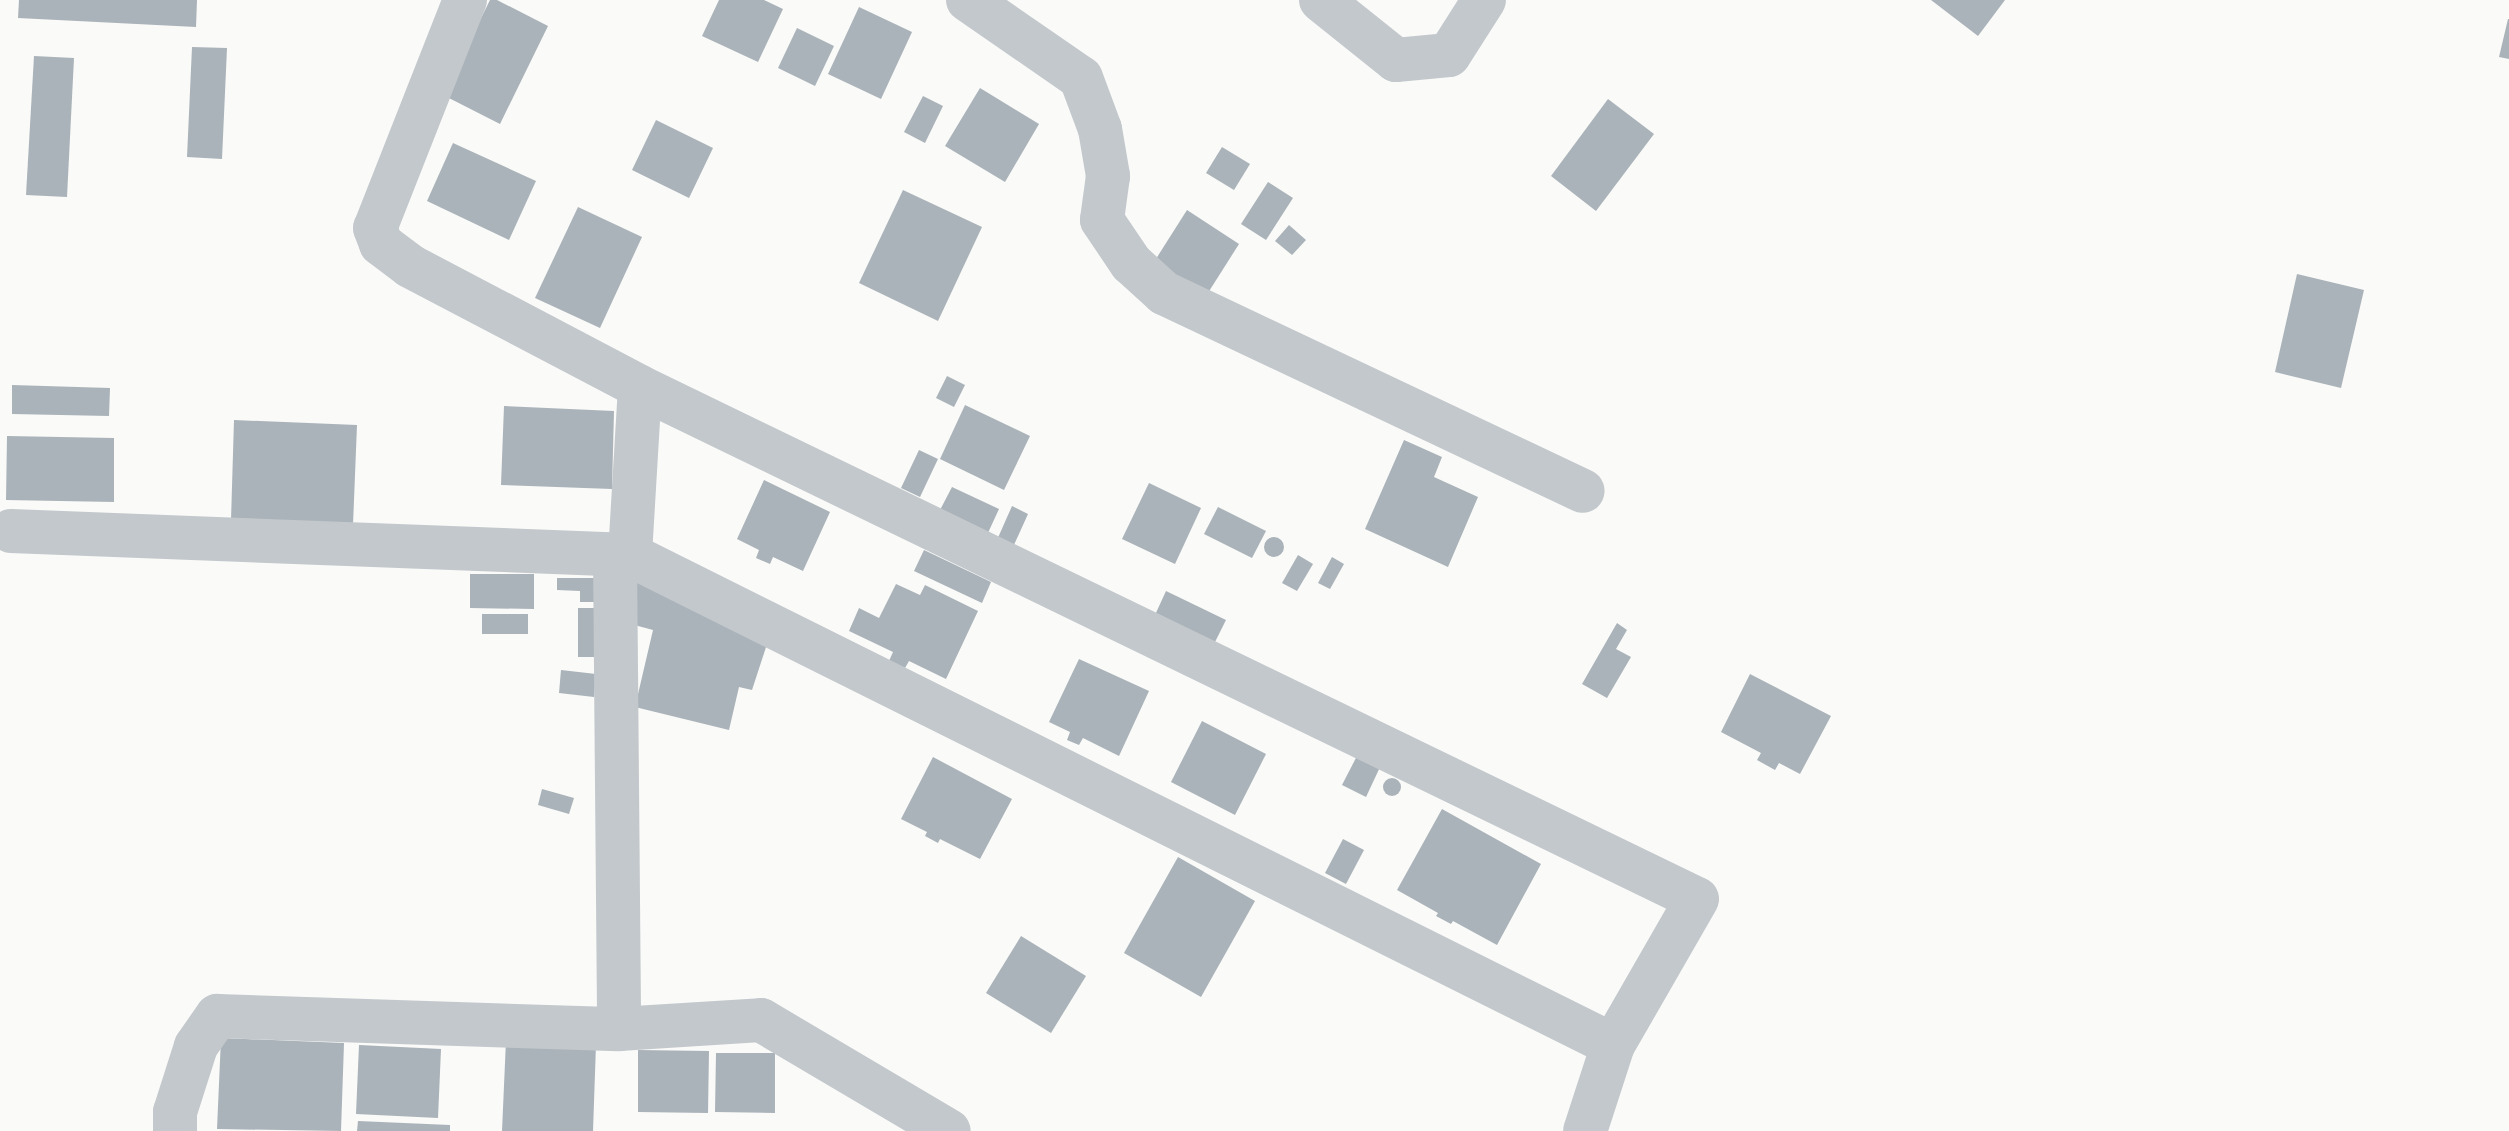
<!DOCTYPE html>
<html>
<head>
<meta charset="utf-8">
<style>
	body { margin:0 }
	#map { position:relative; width:2509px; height:1131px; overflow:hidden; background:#fafaf8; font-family:"Archivo Narrow",sans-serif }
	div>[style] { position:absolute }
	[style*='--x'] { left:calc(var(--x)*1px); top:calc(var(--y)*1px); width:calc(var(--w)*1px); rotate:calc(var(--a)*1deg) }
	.building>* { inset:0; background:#aab3b9 }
	.round { border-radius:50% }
	.minor>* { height:44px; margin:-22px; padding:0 22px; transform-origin:22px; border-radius:22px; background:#c3c8cc }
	span { translate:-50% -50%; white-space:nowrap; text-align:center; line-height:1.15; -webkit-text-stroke:8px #fff; paint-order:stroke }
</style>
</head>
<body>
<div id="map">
	<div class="building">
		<i style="clip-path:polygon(19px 0,197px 0,196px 27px,18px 18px)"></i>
		<i style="clip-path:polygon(490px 0,497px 0,548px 26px,500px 124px,443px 95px)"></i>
		<i style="clip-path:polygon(719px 0,764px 0,783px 9px,758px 62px,702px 36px)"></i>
		<i style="clip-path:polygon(1931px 0,2005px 0,1978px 36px)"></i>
		<i style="clip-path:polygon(859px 7px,912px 32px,881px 99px,828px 74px)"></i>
		<i style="clip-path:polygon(2508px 19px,2509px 19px,2509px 59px,2499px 57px)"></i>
		<i style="clip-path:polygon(797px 28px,834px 46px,815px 86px,778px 68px)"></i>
		<i style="clip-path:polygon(192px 47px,227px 48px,222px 159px,187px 157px)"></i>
		<i style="clip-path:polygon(34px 56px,74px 58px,67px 197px,26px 195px)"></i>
		<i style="clip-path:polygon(980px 88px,1039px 124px,1005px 182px,945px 146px)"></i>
		<i style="clip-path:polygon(923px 96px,943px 106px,925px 143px,904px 132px)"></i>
		<i style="clip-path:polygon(1608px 99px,1654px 134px,1596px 211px,1551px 176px)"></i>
		<i style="clip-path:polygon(656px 120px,713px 148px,689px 198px,632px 170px)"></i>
		<i style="clip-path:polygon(453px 143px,536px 181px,509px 240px,427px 201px)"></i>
		<i style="clip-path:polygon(1222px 147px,1250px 164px,1234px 190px,1206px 173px)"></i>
		<i style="clip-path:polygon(1268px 182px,1293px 198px,1266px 240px,1241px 224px)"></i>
		<i style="clip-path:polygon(903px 190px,982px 227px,938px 321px,859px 283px)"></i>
		<i style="clip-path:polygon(578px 207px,642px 237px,600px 328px,535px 298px)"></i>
		<i style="clip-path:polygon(1187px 210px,1239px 244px,1206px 296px,1154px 262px)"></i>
		<i style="clip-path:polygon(1289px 225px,1306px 240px,1292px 255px,1275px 241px)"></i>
		<i style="clip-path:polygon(2297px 274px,2364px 290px,2341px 388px,2275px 372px)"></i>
		<i style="clip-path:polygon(947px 376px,965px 385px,954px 407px,936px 398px)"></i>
		<i style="clip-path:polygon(12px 385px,110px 388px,109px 416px,12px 414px)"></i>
		<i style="clip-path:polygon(965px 405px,1030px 436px,1004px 490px,940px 459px)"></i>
		<i style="clip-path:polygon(504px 406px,614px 411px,612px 489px,501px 485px)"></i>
		<i style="clip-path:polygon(234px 420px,357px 425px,353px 525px,231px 520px)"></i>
		<i style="clip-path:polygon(7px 436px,114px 438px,114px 502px,6px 500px)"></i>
		<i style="clip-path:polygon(1404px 440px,1442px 457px,1434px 477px,1478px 497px,1448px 567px,1365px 529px)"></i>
		<i style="clip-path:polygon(919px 450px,938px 459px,920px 497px,901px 488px)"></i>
		<i style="clip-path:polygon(764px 480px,830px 512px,803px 571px,773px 557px,770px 564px,756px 558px,759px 550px,737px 539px)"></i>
		<i style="clip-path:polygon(1149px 483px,1201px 508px,1175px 564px,1122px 539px)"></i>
		<i style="clip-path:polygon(952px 487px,999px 509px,987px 535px,939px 512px)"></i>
		<i style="clip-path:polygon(1012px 506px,1028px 514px,1013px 547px,997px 540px)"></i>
		<i style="clip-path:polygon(1218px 507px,1266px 531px,1252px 558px,1204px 534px)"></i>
		<i class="round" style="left:1264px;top:537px;width:20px;height:20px"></i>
		<i style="clip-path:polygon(924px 550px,991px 582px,982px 603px,914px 571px)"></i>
		<i style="clip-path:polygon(1298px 555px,1313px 564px,1297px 591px,1282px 583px)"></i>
		<i style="clip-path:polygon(1332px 557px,1344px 564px,1330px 589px,1318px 583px)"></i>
		<i style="clip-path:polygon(470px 574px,534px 574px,534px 609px,470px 608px)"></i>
		<i style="clip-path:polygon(557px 578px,602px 578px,602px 602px,580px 602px,580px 591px,557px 590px)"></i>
		<i style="clip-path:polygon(637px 582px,768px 641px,752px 690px,739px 687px,729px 730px,635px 707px,653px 630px,627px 623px)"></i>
		<i style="clip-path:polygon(896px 584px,920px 595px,925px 585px,978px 611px,946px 679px,909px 661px,905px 668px,889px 661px,893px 652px,849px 631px,859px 608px,879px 618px)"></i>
		<i style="clip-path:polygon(1166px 591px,1226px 620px,1214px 644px,1155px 615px)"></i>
		<i style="clip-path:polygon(578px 608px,605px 608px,604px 657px,578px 657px)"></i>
		<i style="clip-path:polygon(482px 614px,528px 614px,528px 634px,482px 634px)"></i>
		<i style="clip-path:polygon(1617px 623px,1627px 630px,1616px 649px,1631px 657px,1607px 698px,1582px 684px)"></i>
		<i style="clip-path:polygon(1079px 659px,1149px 691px,1119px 756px,1083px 738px,1079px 745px,1067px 740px,1070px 732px,1049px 722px)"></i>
		<i style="clip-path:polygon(561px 670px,596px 674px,594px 697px,559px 693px)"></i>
		<i style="clip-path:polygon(1750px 674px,1831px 716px,1800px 774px,1779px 763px,1775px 770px,1757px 760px,1761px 753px,1721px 732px)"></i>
		<i style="clip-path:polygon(1202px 721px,1266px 754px,1235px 815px,1171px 782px)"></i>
		<i style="clip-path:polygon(1358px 754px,1381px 765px,1366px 797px,1342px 785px)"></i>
		<i style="clip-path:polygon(933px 757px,1012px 799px,980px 859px,940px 839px,938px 843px,925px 836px,927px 832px,901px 819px)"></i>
		<i class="round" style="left:1383px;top:778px;width:18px;height:18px"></i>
		<i style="clip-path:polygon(542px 789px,574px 798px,569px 814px,538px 805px)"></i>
		<i style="clip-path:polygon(1442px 809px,1541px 864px,1497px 945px,1453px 921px,1451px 924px,1436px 916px,1438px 913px,1397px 890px)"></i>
		<i style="clip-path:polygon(1343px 839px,1364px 850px,1346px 884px,1325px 873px)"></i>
		<i style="clip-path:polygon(1178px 857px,1255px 901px,1201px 997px,1124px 953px)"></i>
		<i style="clip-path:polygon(1021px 936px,1086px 976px,1051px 1033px,986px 993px)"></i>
		<i style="clip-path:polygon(221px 1038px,344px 1043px,341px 1131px,217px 1129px)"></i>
		<i style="clip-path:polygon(506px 1040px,596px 1044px,593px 1131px,502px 1131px)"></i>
		<i style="clip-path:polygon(359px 1045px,441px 1049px,438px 1118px,356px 1114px)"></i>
		<i style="clip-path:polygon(638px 1050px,709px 1051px,708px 1113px,638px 1112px)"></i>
		<i style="clip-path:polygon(716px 1053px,775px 1053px,775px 1113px,715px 1112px)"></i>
		<i style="clip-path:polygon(358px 1121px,450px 1125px,450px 1131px,357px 1131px)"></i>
	</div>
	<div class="minor">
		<i style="--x:465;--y:0;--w:245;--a:111.5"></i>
		<i style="--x:375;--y:228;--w:17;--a:69"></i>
		<i style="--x:381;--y:244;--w:36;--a:37"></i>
		<i style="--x:410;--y:266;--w:260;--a:27.7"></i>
		<i style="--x:640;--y:387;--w:1174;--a:25.85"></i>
		<i style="--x:1697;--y:899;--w:168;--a:119.9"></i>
		<i style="--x:1613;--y:1045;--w:90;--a:108"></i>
		<i style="--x:968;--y:0;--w:137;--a:34.6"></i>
		<i style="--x:1081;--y:78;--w:54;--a:69.6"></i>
		<i style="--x:1100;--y:129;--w:48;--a:80.3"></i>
		<i style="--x:1108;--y:176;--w:44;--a:97.8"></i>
		<i style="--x:1102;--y:220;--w:52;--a:56"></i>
		<i style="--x:1131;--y:263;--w:45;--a:42.3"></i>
		<i style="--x:1164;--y:293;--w:463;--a:25.3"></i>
		<i style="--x:1321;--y:0;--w:96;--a:38.7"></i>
		<i style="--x:1396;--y:60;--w:53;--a:-5.4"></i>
		<i style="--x:1449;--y:55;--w:65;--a:-57.5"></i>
		<i style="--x:11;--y:531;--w:619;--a:2.22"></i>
		<i style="--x:630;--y:555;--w:1098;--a:26.5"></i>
		<i style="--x:615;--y:555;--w:474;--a:89.5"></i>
		<i style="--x:630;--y:555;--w:168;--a:-86.6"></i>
		<i style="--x:175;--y:1131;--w:19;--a:-90"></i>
		<i style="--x:175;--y:1112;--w:69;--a:-72.3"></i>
		<i style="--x:196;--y:1046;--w:37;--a:-55"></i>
		<i style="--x:217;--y:1016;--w:402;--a:1.9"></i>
		<i style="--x:619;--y:1029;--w:142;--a:-3.6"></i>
		<i style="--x:761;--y:1020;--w:218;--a:30.6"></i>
	</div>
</div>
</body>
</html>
